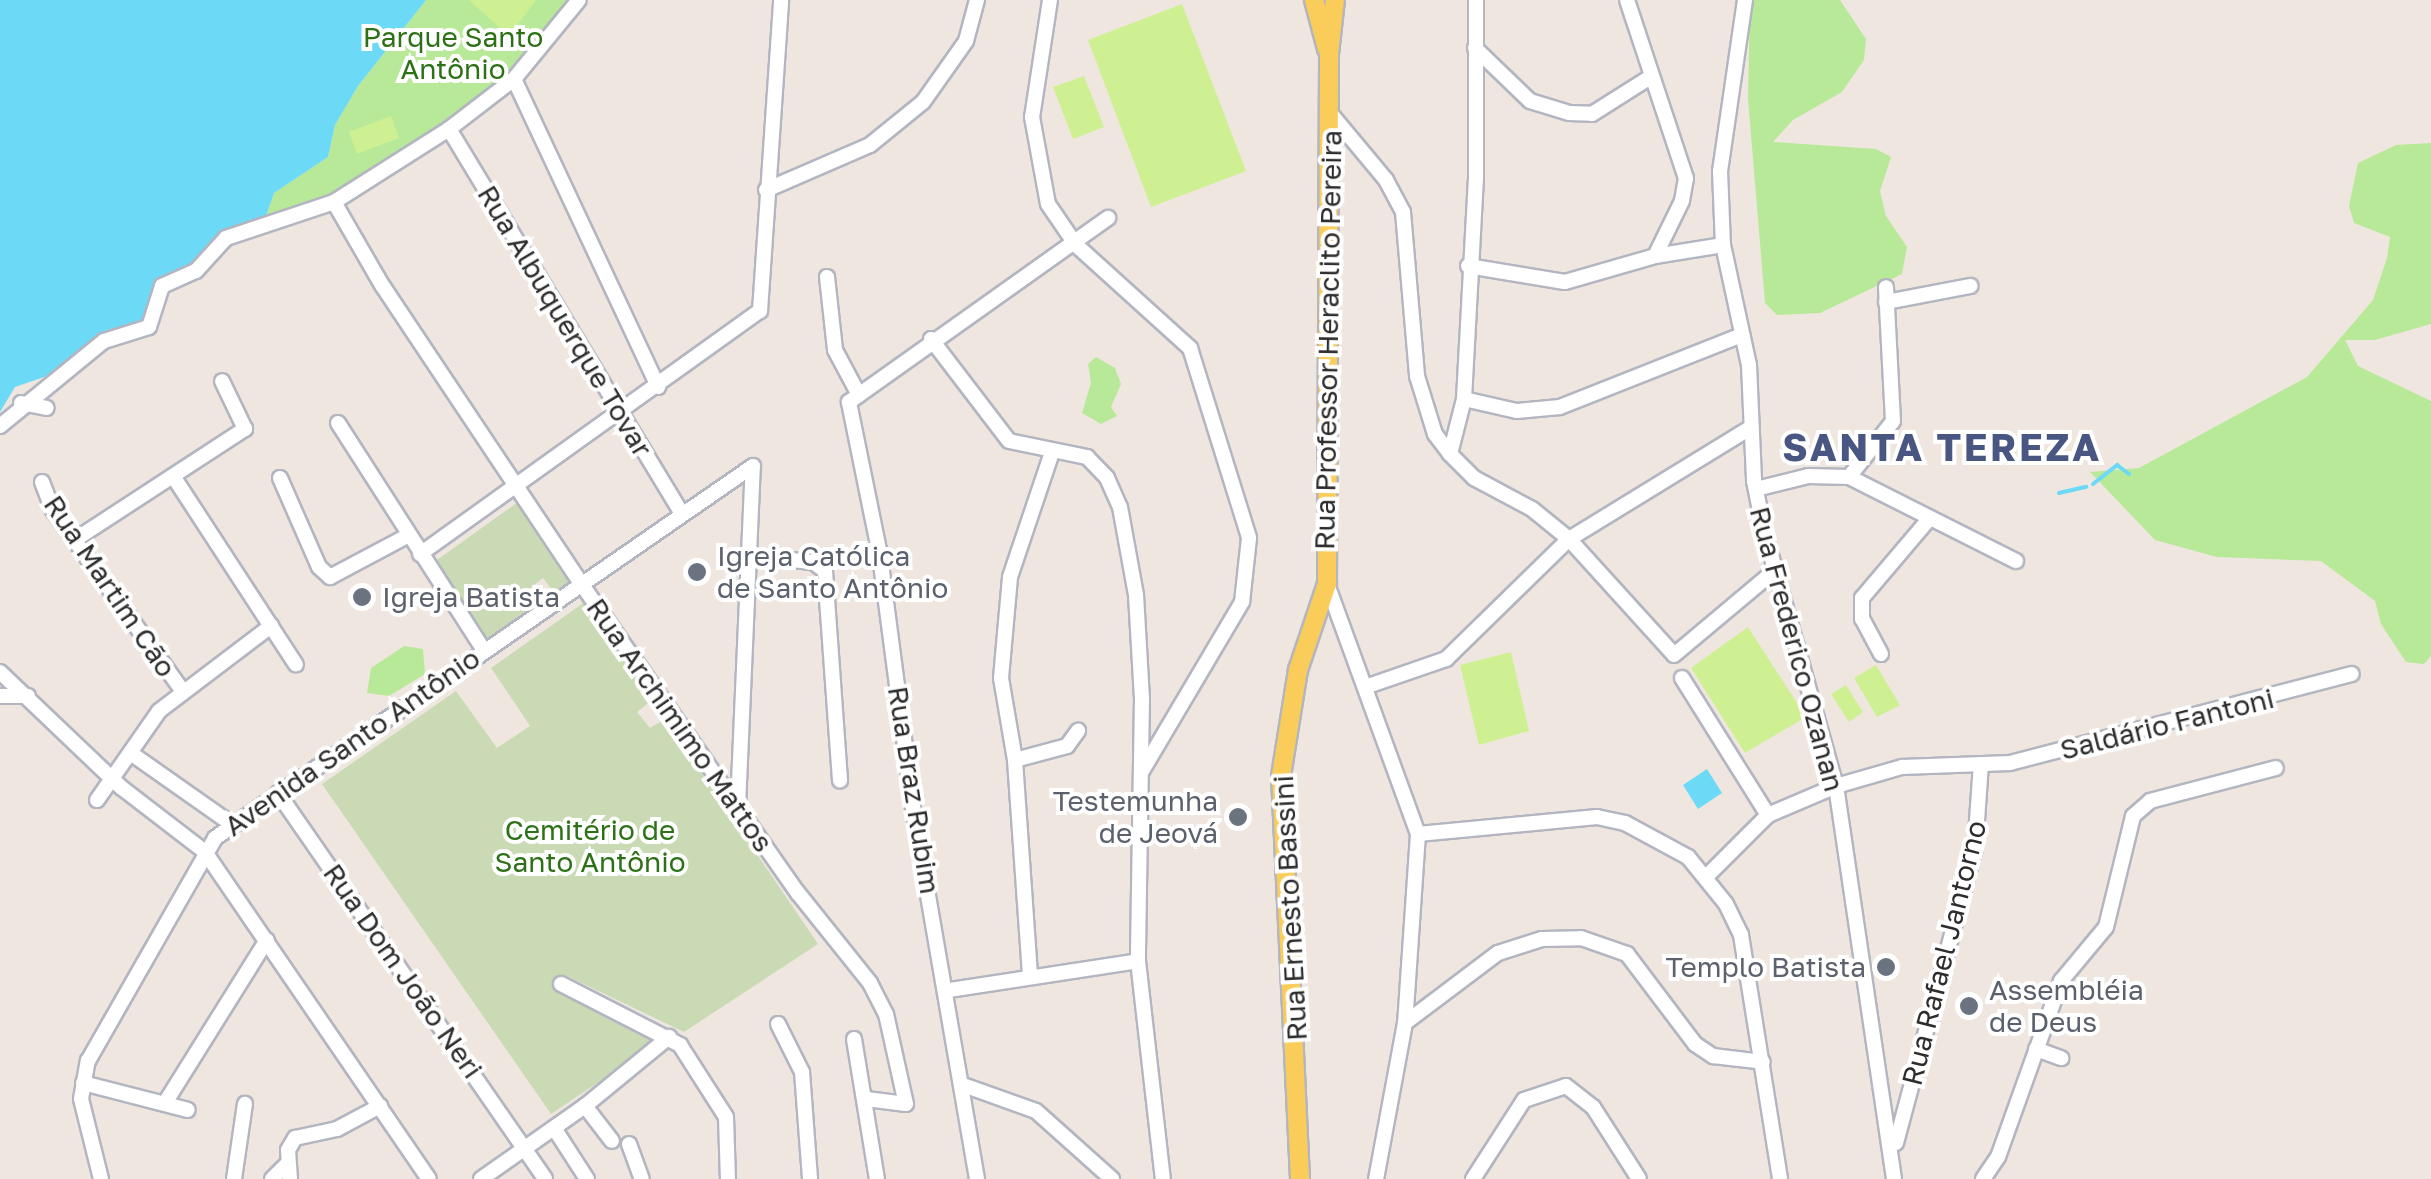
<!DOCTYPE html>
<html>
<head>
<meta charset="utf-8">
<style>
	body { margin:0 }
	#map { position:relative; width:2431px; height:1179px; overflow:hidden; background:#efe7df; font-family:"Golos Text",sans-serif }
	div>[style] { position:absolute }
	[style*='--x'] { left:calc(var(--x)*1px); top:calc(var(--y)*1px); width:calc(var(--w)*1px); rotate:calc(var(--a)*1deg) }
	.green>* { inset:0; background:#b8e998 }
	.cemetery>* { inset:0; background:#c9dab5 }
	.pitch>* { inset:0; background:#cef093 }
	.water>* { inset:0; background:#6cd9f7 }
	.stream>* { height:4px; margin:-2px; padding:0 2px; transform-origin:2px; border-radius:2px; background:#6cd9f7 }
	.roads { filter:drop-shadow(2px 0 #b3b6c1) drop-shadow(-2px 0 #b3b6c1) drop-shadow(0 2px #b3b6c1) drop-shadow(0 -2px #b3b6c1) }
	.minor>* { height:14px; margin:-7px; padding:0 7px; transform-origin:7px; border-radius:7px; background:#fff }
	.major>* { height:18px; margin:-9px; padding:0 9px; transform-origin:9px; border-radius:9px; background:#facc59 }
	.dots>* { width:28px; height:28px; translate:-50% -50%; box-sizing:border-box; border:5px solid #fff; border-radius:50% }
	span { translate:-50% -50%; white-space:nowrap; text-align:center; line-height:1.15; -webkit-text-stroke:8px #fff; paint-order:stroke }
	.park-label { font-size:28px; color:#2d7116 }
	.street-label { font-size:28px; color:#2d2d2d }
	.worship-label { font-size:28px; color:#5b616d }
	.left { translate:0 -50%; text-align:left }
	.right { translate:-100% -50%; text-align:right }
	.district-label { font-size:38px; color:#495682; font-weight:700; letter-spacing:2.5px }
</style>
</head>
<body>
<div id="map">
	<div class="green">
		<i style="clip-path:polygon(426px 0,567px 0,509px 79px,335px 196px,266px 216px,274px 193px,328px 157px,335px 125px,358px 86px)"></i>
		<i style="clip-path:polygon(1750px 0,1840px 0,1866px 39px,1864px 60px,1842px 92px,1793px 120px,1773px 142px,1876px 149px,1891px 157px,1880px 191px,1886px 216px,1907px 247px,1902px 274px,1820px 313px,1777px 315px,1765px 303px,1748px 99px)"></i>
		<i style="clip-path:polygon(2431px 143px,2431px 324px,2375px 340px,2345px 340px,2358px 366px,2431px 401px,2431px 656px,2424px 664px,2406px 662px,2381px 624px,2375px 601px,2321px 561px,2217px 557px,2155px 540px,2090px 472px,2139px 468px,2307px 377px,2373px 300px,2387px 258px,2390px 237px,2354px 223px,2349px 206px,2358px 163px,2396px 145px)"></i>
		<i style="clip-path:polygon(1096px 357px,1115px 368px,1121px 384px,1111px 407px,1117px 416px,1101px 424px,1082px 413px,1091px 383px,1088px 364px)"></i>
		<i style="clip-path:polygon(404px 646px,423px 649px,425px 674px,389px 696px,367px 693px,371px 668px)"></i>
	</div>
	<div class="cemetery">
		<i style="clip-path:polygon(518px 502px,574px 587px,558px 598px,543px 578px,534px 585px,548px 606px,490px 644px,434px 562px)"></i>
		<i style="clip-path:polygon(585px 602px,652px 700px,637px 712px,650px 728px,665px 719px,818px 944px,684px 1032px,565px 975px,558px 986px,663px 1039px,551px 1114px,322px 784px,456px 691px,497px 748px,530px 726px,491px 668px)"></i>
	</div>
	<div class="pitch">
		<i style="clip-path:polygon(469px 0,536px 0,509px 36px)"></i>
		<i style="clip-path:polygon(1182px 4px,1246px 171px,1151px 207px,1088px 40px)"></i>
		<i style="clip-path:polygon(1084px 76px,1104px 127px,1073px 139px,1053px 87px)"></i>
		<i style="clip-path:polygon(391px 116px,399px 138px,357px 154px,349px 132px)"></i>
		<i style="clip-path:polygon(1748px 627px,1806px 717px,1745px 753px,1691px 668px)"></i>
		<i style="clip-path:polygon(1511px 652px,1529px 731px,1479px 745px,1460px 665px)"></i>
		<i style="clip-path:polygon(1876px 665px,1900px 705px,1877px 717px,1854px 678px)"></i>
		<i style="clip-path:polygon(1846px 685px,1863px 712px,1849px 722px,1831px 694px)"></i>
	</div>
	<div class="water">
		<i style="clip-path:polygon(0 0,426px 0,358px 86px,335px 125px,328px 157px,274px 193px,266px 216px,230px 229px,192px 269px,177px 274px,150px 320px,111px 331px,50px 375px,15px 387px,0 412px)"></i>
		<i style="clip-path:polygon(1707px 769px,1722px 793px,1698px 809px,1683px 785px)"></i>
	</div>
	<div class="stream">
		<i style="--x:2093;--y:484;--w:31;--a:-38"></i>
		<i style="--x:2117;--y:465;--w:15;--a:37"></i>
		<i style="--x:2059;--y:493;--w:28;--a:-13"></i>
	</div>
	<div class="roads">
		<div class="minor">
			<i style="--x:1050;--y:0;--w:118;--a:98.7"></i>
			<i style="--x:1032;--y:117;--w:88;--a:79.6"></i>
			<i style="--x:1048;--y:204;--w:50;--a:55.7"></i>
			<i style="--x:1076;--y:245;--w:154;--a:42.1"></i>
			<i style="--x:1190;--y:348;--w:199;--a:72.7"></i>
			<i style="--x:1249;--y:538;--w:64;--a:96.2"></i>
			<i style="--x:1242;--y:602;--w:196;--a:120.6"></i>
			<i style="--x:1627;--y:0;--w:188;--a:71.7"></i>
			<i style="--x:1686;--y:178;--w:23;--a:100"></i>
			<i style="--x:1682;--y:201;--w:61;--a:116.1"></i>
			<i style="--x:1745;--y:0;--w:173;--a:98.3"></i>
			<i style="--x:1720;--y:171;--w:74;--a:87.7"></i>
			<i style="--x:1723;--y:245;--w:123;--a:77.8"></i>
			<i style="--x:1749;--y:365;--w:116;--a:87.5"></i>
			<i style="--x:1754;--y:481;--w:50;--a:78.5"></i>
			<i style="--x:1764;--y:530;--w:266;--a:74.3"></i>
			<i style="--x:1836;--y:786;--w:397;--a:81.6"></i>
			<i style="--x:1475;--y:48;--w:76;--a:43.9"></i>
			<i style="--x:1530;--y:101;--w:41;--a:17.1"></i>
			<i style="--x:1569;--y:113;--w:23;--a:2"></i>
			<i style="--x:1592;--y:114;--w:67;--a:-32.3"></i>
			<i style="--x:514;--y:79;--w:340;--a:64.9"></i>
			<i style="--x:1331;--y:114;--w:86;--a:50.2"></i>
			<i style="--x:1386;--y:180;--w:36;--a:62"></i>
			<i style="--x:1403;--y:212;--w:165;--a:85.1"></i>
			<i style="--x:1417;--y:376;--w:61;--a:72.8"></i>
			<i style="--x:1435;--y:434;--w:25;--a:53"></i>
			<i style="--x:1450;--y:454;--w:34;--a:45"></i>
			<i style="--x:1474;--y:478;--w:66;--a:28.1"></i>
			<i style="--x:1532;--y:509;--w:48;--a:39"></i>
			<i style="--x:1569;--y:539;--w:156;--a:47.8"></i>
			<i style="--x:1674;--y:655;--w:131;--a:-40"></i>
			<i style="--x:449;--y:129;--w:449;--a:58.8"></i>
			<i style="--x:766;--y:190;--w:113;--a:-23.4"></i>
			<i style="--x:870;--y:145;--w:68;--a:-39.1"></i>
			<i style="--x:923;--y:102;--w:75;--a:-54.8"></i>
			<i style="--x:966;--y:41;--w:42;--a:-75"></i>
			<i style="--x:334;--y:202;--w:96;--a:60"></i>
			<i style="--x:382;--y:285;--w:357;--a:56.3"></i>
			<i style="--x:580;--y:582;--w:380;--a:55"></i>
			<i style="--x:798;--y:893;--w:115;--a:51.3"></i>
			<i style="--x:870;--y:983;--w:35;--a:63"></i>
			<i style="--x:886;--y:1014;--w:92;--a:77.5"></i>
			<i style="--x:906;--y:1104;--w:40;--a:-172.9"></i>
			<i style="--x:1468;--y:266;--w:98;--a:9.4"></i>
			<i style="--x:1565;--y:282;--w:94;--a:-16.1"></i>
			<i style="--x:1655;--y:256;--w:69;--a:-9.2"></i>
			<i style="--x:827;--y:277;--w:73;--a:83.7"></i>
			<i style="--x:835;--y:350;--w:51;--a:61.9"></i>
			<i style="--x:1886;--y:302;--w:86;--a:-10.8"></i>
			<i style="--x:931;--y:339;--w:128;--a:52.6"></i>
			<i style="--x:1009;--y:441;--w:80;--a:11.6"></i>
			<i style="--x:1087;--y:457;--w:29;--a:46"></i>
			<i style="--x:1107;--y:478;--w:32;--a:66"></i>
			<i style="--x:1120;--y:507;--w:89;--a:79.7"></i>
			<i style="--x:1136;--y:595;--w:103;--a:86.7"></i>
			<i style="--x:1142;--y:698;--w:263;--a:90.9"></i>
			<i style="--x:1138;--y:961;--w:219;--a:83.5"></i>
			<i style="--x:1464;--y:399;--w:54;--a:12.8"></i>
			<i style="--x:1517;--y:411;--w:43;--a:-5.3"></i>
			<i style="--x:1560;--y:407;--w:196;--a:-21.6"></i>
			<i style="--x:21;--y:403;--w:26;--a:11"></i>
			<i style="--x:338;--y:423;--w:270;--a:57.3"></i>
			<i style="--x:0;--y:426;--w:134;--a:-39.3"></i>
			<i style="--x:104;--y:341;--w:47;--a:-17.3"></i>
			<i style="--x:149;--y:327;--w:43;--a:-72.4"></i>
			<i style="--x:162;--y:286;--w:37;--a:-24"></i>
			<i style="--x:196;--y:271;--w:45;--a:-47.7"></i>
			<i style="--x:226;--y:238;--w:114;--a:-18.4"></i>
			<i style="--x:334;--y:202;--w:136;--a:-32.4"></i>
			<i style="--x:449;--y:129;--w:82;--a:-37.6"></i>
			<i style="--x:514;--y:79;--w:102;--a:-50.6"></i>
			<i style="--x:1450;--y:454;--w:57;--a:-75.7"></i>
			<i style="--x:1464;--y:399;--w:221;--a:-86.9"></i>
			<i style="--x:1476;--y:178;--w:178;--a:-90"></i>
			<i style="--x:173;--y:476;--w:225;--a:56.9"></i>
			<i style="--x:1849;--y:477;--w:71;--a:-51.8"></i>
			<i style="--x:1893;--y:421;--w:134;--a:-93"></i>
			<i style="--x:280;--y:478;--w:97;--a:66.3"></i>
			<i style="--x:319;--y:567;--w:15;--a:42"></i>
			<i style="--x:330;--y:577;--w:87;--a:-28"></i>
			<i style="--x:42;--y:482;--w:30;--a:69"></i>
			<i style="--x:53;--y:510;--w:220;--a:54.4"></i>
			<i style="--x:1756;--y:489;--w:54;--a:-14"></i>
			<i style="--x:1808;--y:476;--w:41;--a:1.4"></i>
			<i style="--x:1849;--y:477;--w:187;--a:26.7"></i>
			<i style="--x:76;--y:539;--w:202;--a:-33.1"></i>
			<i style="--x:245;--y:429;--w:53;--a:-115.6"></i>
			<i style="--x:420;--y:554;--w:418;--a:-35.6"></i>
			<i style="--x:760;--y:311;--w:312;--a:-86.1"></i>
			<i style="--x:746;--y:556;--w:67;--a:5.1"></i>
			<i style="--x:813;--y:562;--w:15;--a:37"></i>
			<i style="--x:825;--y:571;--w:210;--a:85.9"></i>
			<i style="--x:1327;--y:584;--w:266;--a:70"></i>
			<i style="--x:1418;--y:834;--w:189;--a:93.9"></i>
			<i style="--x:1405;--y:1023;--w:159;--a:100.5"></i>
			<i style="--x:1881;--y:654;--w:40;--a:-118"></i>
			<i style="--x:1862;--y:619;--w:21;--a:-90"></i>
			<i style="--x:1862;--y:598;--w:104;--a:-49.7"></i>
			<i style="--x:0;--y:672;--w:168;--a:43.6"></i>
			<i style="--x:122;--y:788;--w:105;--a:37.6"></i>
			<i style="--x:205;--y:852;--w:396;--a:55.6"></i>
			<i style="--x:1682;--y:678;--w:162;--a:57.9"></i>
			<i style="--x:1368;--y:686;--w:83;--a:-19.1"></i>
			<i style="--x:1446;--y:659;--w:172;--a:-44.3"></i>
			<i style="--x:1569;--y:539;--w:212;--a:-31.5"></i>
			<i style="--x:0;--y:696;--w:28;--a:0"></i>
			<i style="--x:132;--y:754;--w:123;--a:35.1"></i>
			<i style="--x:1015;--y:760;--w:54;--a:-15.1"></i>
			<i style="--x:1067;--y:746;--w:19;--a:-54"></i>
			<i style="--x:278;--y:793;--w:469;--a:55.3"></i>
			<i style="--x:97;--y:800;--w:108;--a:-55.1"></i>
			<i style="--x:159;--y:711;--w:141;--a:-37.2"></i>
			<i style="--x:738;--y:806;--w:340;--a:-87.5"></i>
			<i style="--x:1418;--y:834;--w:180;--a:-5.4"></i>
			<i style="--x:1597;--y:817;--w:29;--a:12"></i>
			<i style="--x:1625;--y:823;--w:72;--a:28.4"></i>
			<i style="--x:1688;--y:857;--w:60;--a:51"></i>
			<i style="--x:1726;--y:904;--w:34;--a:64"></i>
			<i style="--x:1741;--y:935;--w:247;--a:80.9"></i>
			<i style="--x:1707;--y:876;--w:86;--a:-45"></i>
			<i style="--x:1768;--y:815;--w:74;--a:-23.1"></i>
			<i style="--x:1836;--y:786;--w:69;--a:-16.1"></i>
			<i style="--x:1902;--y:767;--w:108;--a:-2.1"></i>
			<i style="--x:2010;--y:763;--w:353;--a:-14.6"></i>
			<i style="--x:1030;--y:975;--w:216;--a:-94"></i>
			<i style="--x:1015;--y:760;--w:83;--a:-99.7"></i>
			<i style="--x:1001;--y:678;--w:101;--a:-84.9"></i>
			<i style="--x:1010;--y:577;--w:132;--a:-71.4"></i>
			<i style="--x:561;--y:984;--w:134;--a:27.1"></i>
			<i style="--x:680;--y:1045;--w:85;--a:57.4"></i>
			<i style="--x:726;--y:1117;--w:62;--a:88.2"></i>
			<i style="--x:949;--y:990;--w:191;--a:-8.7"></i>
			<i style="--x:1405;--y:1023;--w:116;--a:-37"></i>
			<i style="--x:1498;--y:953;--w:46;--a:-17.7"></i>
			<i style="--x:1542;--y:939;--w:39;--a:-1"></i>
			<i style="--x:1581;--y:938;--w:49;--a:19.2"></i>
			<i style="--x:1627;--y:954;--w:113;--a:52.9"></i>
			<i style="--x:1695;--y:1044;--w:22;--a:34"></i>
			<i style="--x:1713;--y:1056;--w:50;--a:6.8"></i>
			<i style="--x:778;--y:1024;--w:54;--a:63.4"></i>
			<i style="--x:802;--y:1072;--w:107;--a:85.7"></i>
			<i style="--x:854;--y:1039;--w:142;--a:80.7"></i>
			<i style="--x:2036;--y:1049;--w:27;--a:20"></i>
			<i style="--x:83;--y:1083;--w:108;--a:14.4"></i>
			<i style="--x:966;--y:1086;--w:74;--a:19.7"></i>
			<i style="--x:1036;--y:1111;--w:102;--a:41.8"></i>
			<i style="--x:165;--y:1103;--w:192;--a:-58"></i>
			<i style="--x:585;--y:1106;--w:44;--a:52.4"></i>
			<i style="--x:554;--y:1128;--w:61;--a:57.1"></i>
			<i style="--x:1896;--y:1143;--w:304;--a:-75"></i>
			<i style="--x:1975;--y:849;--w:85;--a:-86"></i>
			<i style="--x:629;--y:1144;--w:37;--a:70"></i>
			<i style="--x:101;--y:1179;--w:82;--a:-104"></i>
			<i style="--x:81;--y:1099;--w:39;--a:-80"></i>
			<i style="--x:88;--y:1061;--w:257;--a:-60.3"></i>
			<i style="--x:215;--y:838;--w:654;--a:-34.66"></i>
			<i style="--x:234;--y:1179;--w:76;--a:-81.7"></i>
			<i style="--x:272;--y:1179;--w:21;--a:-45"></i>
			<i style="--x:290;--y:1179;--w:29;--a:-94"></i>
			<i style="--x:288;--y:1150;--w:14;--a:-60"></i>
			<i style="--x:295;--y:1138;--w:43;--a:-12.1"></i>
			<i style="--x:337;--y:1129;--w:49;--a:-28.1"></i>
			<i style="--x:481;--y:1179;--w:127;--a:-35.1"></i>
			<i style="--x:585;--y:1106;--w:109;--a:-39.4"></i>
			<i style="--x:977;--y:1179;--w:377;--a:-99.8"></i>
			<i style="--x:913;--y:807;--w:259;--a:-97.5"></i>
			<i style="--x:879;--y:550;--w:151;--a:-101.5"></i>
			<i style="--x:849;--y:402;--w:318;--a:-35.4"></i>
			<i style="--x:1473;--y:1179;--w:94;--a:-57.2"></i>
			<i style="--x:1524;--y:1100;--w:44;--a:-18.4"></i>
			<i style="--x:1566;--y:1086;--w:34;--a:38"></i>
			<i style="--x:1593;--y:1107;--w:85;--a:57.4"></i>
			<i style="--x:1983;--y:1179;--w:27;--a:-56"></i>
			<i style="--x:1998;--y:1157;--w:187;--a:-70.3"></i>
			<i style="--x:2061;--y:981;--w:70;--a:-50.2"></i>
			<i style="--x:2106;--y:927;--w:114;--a:-76.3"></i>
			<i style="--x:2133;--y:816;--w:23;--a:-41"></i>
			<i style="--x:2150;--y:801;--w:130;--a:-14.7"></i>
		</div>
		<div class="major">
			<i style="--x:1314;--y:0;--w:51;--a:75.1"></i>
			<i style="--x:1300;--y:1179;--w:403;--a:-92.7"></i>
			<i style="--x:1281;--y:776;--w:107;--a:-80.9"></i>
			<i style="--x:1298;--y:670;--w:91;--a:-71.4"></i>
			<i style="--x:1327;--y:584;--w:530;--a:-89.78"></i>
			<i style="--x:1329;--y:54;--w:54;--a:-83.7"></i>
		</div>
	</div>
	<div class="dots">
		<i style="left:697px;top:572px;background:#6b7280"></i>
		<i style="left:362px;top:597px;background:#6b7280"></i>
		<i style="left:1238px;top:817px;background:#6b7280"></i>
		<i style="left:1886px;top:967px;background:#6b7280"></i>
		<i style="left:1969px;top:1006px;background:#6b7280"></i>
	</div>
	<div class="park-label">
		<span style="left:453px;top:53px">Parque Santo<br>Antônio</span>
		<span style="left:590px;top:846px">Cemitério de<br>Santo Antônio</span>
	</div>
	<div class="street-label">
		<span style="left:565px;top:321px;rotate:59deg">Rua Albuquerque Tovar</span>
		<span style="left:1328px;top:340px;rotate:-89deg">Rua Professor Heraclito Pereira</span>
		<span style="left:110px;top:586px;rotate:56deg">Rua Martim Cão</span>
		<span style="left:1797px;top:649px;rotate:75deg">Rua Frederico Ozanan</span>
		<span style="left:2167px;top:724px;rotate:-14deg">Saldário Fantoni</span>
		<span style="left:680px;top:725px;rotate:55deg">Rua Archimimo Mattos</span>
		<span style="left:352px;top:742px;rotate:-35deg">Avenida Santo Antônio</span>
		<span style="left:914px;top:790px;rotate:81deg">Rua Braz Rubim</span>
		<span style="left:1290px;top:908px;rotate:-93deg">Rua Ernesto Bassini</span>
		<span style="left:1944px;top:953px;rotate:-76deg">Rua Rafael Jantorno</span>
		<span style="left:403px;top:971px;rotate:55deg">Rua Dom João Neri</span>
	</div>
	<div class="worship-label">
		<span class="left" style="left:717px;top:572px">Igreja Católica<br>de Santo Antônio</span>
		<span class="left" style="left:382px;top:597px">Igreja Batista</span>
		<span class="right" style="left:1218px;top:817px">Testemunha<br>de Jeová</span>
		<span class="right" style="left:1866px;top:967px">Templo Batista</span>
		<span class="left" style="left:1989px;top:1006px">Assembléia<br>de Deus</span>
	</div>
	<div class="district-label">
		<span style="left:1942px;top:447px">SANTA TEREZA</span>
	</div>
</div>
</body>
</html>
